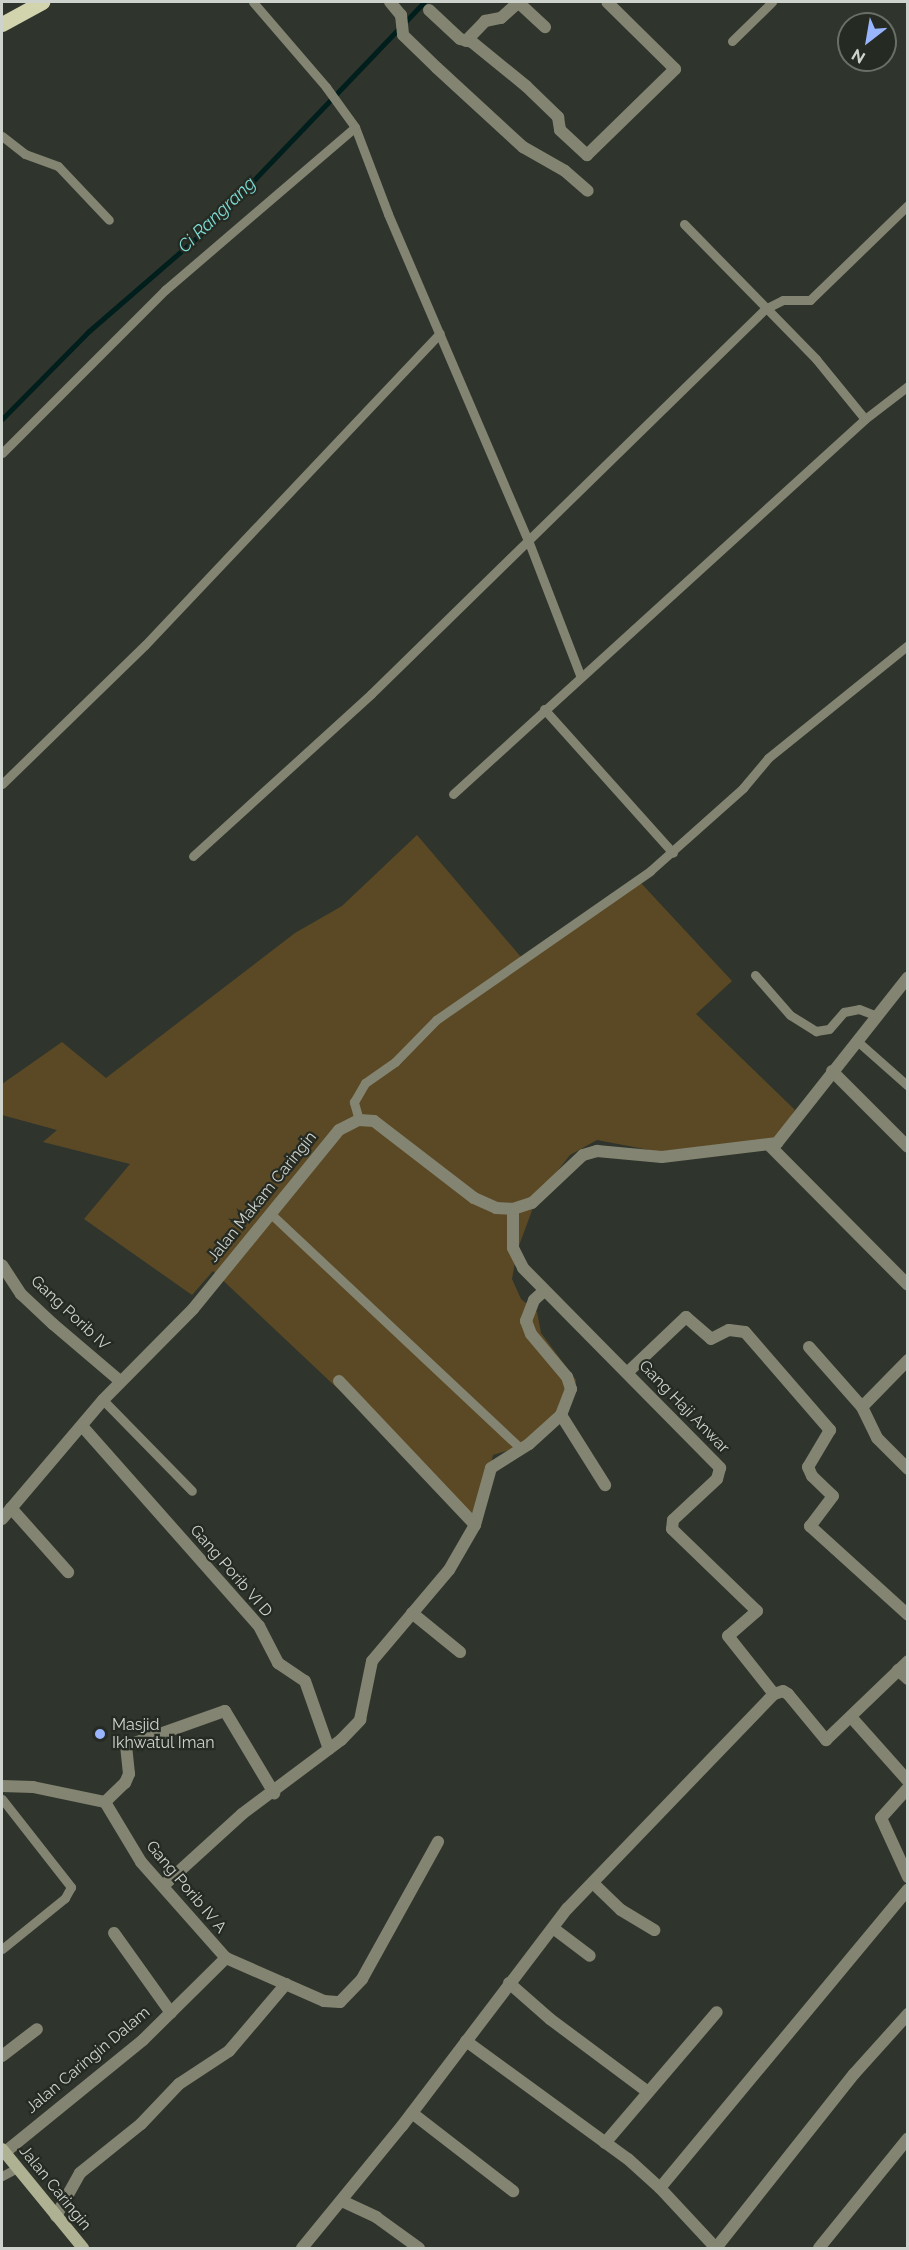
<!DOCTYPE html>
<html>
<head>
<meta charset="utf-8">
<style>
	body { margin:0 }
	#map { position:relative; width:909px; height:2250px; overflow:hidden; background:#2f352c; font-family:Raleway,sans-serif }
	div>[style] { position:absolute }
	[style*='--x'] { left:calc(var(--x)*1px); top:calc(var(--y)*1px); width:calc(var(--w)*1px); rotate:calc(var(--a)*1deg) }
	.green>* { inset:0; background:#5b4925 }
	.stream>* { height:5px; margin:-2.5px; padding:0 2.5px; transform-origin:2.5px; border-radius:2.5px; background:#001e1c }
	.service>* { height:9px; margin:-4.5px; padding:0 4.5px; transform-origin:4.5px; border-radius:4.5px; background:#838471 }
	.minor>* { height:12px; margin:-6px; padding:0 6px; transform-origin:6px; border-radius:6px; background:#838471 }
	.secondary>* { height:12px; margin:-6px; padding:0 6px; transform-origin:6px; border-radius:6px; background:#afb193 }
	.primary>* { height:15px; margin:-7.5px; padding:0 7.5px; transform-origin:7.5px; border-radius:7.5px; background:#d2d4ad }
	.dots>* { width:16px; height:16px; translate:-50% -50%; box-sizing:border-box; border:3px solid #252b23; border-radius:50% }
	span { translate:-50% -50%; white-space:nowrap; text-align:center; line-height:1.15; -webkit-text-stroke:4.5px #252b23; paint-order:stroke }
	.street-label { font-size:16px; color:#cfd3ce }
	.poi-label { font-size:16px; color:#cfd3ce }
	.left { translate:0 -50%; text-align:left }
	.water-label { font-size:18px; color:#7ddcd5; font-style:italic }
	.frame { position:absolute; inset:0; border:3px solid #cfd3ce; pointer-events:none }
	.north { position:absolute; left:837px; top:12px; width:60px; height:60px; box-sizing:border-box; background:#252b23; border:2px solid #696e67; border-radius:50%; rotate:211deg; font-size:16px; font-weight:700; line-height:24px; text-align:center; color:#cfd3ce }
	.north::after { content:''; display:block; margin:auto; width:21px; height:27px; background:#99b5fd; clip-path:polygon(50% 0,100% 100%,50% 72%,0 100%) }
</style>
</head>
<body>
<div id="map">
	<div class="green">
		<i style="clip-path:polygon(417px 835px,526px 963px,640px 882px,732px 981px,696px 1014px,795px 1110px,776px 1140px,660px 1152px,597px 1140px,570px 1155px,537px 1197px,517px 1251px,512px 1279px,521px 1299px,537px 1312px,541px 1333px,576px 1380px,575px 1387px,535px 1442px,493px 1455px,477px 1520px,213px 1271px,192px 1295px,84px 1219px,130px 1164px,43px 1142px,57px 1130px,2px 1115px,2px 1084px,62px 1042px,106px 1078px,295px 933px,342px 906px)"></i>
	</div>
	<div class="stream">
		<i style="--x:2;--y:419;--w:124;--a:-45.3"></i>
		<i style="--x:89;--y:331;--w:159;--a:-40.9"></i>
		<i style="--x:209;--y:227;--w:311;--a:-46.3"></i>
	</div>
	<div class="service">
		<i style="--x:253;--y:2;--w:112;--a:49.3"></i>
		<i style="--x:326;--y:87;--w:49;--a:54.1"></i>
		<i style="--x:355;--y:127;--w:93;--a:69.2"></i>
		<i style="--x:388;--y:214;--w:355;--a:66.8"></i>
		<i style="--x:528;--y:540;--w:145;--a:68.9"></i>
		<i style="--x:732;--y:41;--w:56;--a:-44.3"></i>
		<i style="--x:2;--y:136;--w:29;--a:38"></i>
		<i style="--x:25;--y:154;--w:35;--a:20"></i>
		<i style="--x:58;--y:166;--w:74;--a:46.6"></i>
		<i style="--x:684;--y:224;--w:189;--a:45.6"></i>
		<i style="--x:816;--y:359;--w:77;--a:50.8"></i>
		<i style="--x:2;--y:453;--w:231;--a:-45"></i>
		<i style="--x:165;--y:290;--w:250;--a:-40.6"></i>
		<i style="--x:544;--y:709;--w:193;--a:48.1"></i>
		<i style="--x:2;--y:784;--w:199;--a:-44.2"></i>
		<i style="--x:145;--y:645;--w:429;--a:-46.6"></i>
		<i style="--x:453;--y:794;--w:557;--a:-42.31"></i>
		<i style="--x:865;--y:419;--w:54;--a:-37.5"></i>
		<i style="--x:193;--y:856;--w:241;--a:-42.3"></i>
		<i style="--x:371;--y:694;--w:551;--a:-44.34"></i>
		<i style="--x:765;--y:309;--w:20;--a:-27"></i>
		<i style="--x:783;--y:300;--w:27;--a:0"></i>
		<i style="--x:810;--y:300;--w:136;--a:-44.1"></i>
		<i style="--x:755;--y:975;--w:53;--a:48.8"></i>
		<i style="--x:790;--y:1015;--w:31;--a:32"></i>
		<i style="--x:816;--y:1031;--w:13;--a:-9"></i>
		<i style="--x:829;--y:1029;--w:23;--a:-49"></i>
		<i style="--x:844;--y:1012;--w:15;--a:-11"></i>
		<i style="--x:859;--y:1009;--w:17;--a:21"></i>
		<i style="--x:856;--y:1040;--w:69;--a:41.5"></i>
		<i style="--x:359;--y:1120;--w:19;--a:-106"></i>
		<i style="--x:354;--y:1102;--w:22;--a:-60"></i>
		<i style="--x:365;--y:1083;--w:37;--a:-35"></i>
		<i style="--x:395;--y:1062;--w:59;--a:-45.7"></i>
		<i style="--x:436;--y:1020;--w:261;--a:-34.8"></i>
		<i style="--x:650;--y:871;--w:125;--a:-41.7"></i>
		<i style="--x:743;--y:788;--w:39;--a:-50"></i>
		<i style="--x:768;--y:758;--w:180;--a:-38.9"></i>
		<i style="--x:271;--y:1214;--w:343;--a:43.2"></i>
		<i style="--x:103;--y:1400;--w:127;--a:45.6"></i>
		<i style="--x:2;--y:1799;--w:112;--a:51.9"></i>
		<i style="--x:71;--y:1887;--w:13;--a:119"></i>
		<i style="--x:65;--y:1898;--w:81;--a:141"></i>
		<i style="--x:2;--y:2176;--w:17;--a:-28"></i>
	</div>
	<div class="minor">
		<i style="--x:390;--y:2;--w:17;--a:50"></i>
		<i style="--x:401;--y:15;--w:20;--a:84"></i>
		<i style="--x:403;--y:35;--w:47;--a:44.1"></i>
		<i style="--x:437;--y:68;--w:117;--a:42.6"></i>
		<i style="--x:523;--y:147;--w:48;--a:29.7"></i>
		<i style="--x:565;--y:171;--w:30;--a:41"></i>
		<i style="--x:518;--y:2;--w:37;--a:43"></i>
		<i style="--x:429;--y:10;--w:42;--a:43.1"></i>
		<i style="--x:460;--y:39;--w:12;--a:14"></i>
		<i style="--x:472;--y:42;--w:70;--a:39.2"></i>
		<i style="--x:526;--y:86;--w:45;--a:44.1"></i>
		<i style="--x:558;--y:117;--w:13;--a:81"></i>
		<i style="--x:560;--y:130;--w:37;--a:43"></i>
		<i style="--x:587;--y:155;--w:123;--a:-44.3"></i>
		<i style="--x:675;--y:69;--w:95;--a:-135.4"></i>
		<i style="--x:466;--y:41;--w:28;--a:-46"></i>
		<i style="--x:485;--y:21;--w:16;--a:-11"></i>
		<i style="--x:501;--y:18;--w:24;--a:-42"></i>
		<i style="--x:832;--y:1071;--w:107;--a:45"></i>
		<i style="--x:769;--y:1145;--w:197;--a:45.2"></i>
		<i style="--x:513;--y:1209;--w:39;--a:90"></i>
		<i style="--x:513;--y:1248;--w:22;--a:63"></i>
		<i style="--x:523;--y:1268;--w:281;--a:45.4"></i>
		<i style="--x:720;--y:1468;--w:11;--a:105"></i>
		<i style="--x:717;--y:1479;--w:60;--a:137"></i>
		<i style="--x:673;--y:1520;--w:9;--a:96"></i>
		<i style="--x:672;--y:1529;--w:118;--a:44"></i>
		<i style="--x:757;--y:1611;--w:38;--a:139"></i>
		<i style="--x:728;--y:1636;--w:74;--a:51.6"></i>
		<i style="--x:2;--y:1265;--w:35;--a:57"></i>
		<i style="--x:21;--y:1294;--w:44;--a:43.2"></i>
		<i style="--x:53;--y:1324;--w:88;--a:40.4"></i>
		<i style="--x:809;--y:1347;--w:80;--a:48.5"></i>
		<i style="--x:862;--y:1407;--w:34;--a:64"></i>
		<i style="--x:877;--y:1438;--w:44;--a:45"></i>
		<i style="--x:628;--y:1372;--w:80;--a:-43.5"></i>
		<i style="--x:686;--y:1317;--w:33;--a:41"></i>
		<i style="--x:711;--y:1339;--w:20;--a:-27"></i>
		<i style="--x:729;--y:1330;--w:16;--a:7"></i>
		<i style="--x:745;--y:1332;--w:130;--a:49.1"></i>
		<i style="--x:830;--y:1430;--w:43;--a:120.7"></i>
		<i style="--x:808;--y:1467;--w:10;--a:66"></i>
		<i style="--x:812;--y:1476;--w:29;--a:44"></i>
		<i style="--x:833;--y:1496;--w:38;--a:127"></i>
		<i style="--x:810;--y:1526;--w:132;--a:42.2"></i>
		<i style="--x:339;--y:1381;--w:198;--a:46.6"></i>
		<i style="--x:862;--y:1407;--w:66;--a:-45.6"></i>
		<i style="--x:561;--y:1415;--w:83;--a:57.8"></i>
		<i style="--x:82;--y:1426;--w:267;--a:48.5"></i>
		<i style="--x:259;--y:1626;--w:42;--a:62.8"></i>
		<i style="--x:278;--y:1663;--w:32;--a:34"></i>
		<i style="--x:305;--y:1681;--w:72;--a:70.6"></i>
		<i style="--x:11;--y:1508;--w:86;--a:48.3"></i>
		<i style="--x:2;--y:1519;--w:156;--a:-49.7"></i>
		<i style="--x:103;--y:1400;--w:128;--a:-45.3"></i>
		<i style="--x:193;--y:1309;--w:231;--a:-50.8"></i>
		<i style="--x:339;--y:1130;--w:22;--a:-27"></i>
		<i style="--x:359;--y:1120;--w:15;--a:4"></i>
		<i style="--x:374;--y:1121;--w:126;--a:37.6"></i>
		<i style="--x:474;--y:1198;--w:24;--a:24"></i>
		<i style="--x:496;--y:1208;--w:17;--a:3"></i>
		<i style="--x:513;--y:1209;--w:20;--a:-18"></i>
		<i style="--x:532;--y:1203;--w:70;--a:-43.3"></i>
		<i style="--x:583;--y:1155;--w:15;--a:-16"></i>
		<i style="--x:597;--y:1151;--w:65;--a:5.3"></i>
		<i style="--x:662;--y:1157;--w:116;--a:-6.9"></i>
		<i style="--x:777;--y:1143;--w:211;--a:-51.7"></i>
		<i style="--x:412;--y:1613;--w:62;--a:39.1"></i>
		<i style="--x:898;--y:1670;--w:13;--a:42"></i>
		<i style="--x:851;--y:1717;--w:86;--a:48.3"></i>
		<i style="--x:2;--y:1786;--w:31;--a:2"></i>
		<i style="--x:33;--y:1787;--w:74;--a:11.8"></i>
		<i style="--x:105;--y:1802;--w:70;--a:59"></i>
		<i style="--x:141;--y:1862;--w:128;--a:48.5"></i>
		<i style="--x:908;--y:1788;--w:40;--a:132"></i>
		<i style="--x:881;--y:1818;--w:65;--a:65.4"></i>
		<i style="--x:105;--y:1802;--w:28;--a:-44"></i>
		<i style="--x:125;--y:1783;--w:10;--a:-66"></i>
		<i style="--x:129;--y:1774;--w:28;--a:-96"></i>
		<i style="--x:126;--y:1746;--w:105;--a:-19.5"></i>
		<i style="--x:225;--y:1711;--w:96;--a:59.1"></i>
		<i style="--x:594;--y:1884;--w:37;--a:44"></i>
		<i style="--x:621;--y:1910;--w:39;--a:31"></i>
		<i style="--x:163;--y:1886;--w:107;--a:-42.3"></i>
		<i style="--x:242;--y:1814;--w:124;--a:-36.8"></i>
		<i style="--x:341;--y:1740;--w:28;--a:-46"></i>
		<i style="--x:360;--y:1720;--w:60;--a:-78.5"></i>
		<i style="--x:372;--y:1661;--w:119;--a:-49.8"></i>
		<i style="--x:449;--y:1570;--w:52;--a:-60"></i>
		<i style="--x:475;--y:1525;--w:59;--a:-74.3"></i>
		<i style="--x:491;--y:1468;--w:45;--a:-32.3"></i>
		<i style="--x:529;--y:1444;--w:43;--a:-42.2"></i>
		<i style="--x:561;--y:1415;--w:28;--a:-69"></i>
		<i style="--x:571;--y:1389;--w:13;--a:-108"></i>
		<i style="--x:567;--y:1377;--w:56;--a:-129.9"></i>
		<i style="--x:531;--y:1334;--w:14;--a:-111"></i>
		<i style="--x:526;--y:1321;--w:22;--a:-69"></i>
		<i style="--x:534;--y:1300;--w:13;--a:-42"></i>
		<i style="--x:553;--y:1928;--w:46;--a:37.1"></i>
		<i style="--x:114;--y:1933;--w:98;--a:54.5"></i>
		<i style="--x:509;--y:1983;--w:55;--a:41.3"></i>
		<i style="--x:550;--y:2019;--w:122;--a:36.7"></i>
		<i style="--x:466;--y:2041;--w:200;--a:36.1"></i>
		<i style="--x:628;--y:2159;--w:43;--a:42.2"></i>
		<i style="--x:660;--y:2188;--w:82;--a:47"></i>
		<i style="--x:2;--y:2056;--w:44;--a:-37.6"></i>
		<i style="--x:412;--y:2113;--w:128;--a:37.7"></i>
		<i style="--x:605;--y:2143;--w:172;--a:-49.5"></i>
		<i style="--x:4;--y:2153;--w:179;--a:-39.1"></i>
		<i style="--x:143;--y:2040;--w:117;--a:-44.7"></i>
		<i style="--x:226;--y:1958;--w:107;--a:23.7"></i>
		<i style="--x:324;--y:2001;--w:16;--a:4"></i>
		<i style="--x:340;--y:2002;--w:32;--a:-46"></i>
		<i style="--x:362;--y:1979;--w:157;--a:-61"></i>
		<i style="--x:660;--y:2188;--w:388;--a:-50.3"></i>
		<i style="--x:342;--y:2201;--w:38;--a:25"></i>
		<i style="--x:376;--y:2217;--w:53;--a:35.8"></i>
		<i style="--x:56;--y:2216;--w:49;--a:-60.8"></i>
		<i style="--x:80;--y:2173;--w:78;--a:-38.8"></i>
		<i style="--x:141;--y:2124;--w:55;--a:-46.5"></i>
		<i style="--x:179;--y:2084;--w:60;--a:-33.4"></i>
		<i style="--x:229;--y:2051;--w:88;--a:-49.6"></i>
		<i style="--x:302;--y:2248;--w:158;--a:-50.7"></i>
		<i style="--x:402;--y:2126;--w:273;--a:-52.8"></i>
		<i style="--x:567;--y:1909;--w:298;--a:-46.1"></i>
		<i style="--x:774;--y:1694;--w:9;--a:-18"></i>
		<i style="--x:783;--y:1691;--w:6;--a:31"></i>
		<i style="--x:788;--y:1694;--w:60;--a:50.4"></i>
		<i style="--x:826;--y:1740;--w:114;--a:-43.9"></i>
		<i style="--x:716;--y:2248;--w:222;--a:-51.6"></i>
		<i style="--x:854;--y:2074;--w:81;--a:-48"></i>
		<i style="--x:819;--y:2248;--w:141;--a:-51"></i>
	</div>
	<div class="secondary">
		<i style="--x:2;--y:2149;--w:128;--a:50.7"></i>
	</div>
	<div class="primary">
		<i style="--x:2;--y:24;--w:46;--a:-28.8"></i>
	</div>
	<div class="dots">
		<i style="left:100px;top:1734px;background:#99b5fd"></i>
	</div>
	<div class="street-label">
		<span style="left:262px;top:1197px;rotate:-51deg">Jalan Makam Caringin</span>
		<span style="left:70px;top:1313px;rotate:43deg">Gang Porib IV</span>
		<span style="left:684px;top:1407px;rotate:46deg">Gang Haji Anwar</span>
		<span style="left:231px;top:1571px;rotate:49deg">Gang Porib VI D</span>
		<span style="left:186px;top:1887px;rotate:50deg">Gang Porib IV A</span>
		<span style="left:88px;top:2060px;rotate:-40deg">Jalan Caringin Dalam</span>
		<span style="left:55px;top:2188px;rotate:51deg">Jalan Caringin</span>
	</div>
	<div class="poi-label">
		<span class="left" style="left:112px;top:1734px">Masjid<br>Ikhwatul Iman</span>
	</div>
	<div class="water-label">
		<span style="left:217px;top:215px;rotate:-44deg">Ci Rangrang</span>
	</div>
	<div class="frame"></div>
	<div class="north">N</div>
</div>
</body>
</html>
